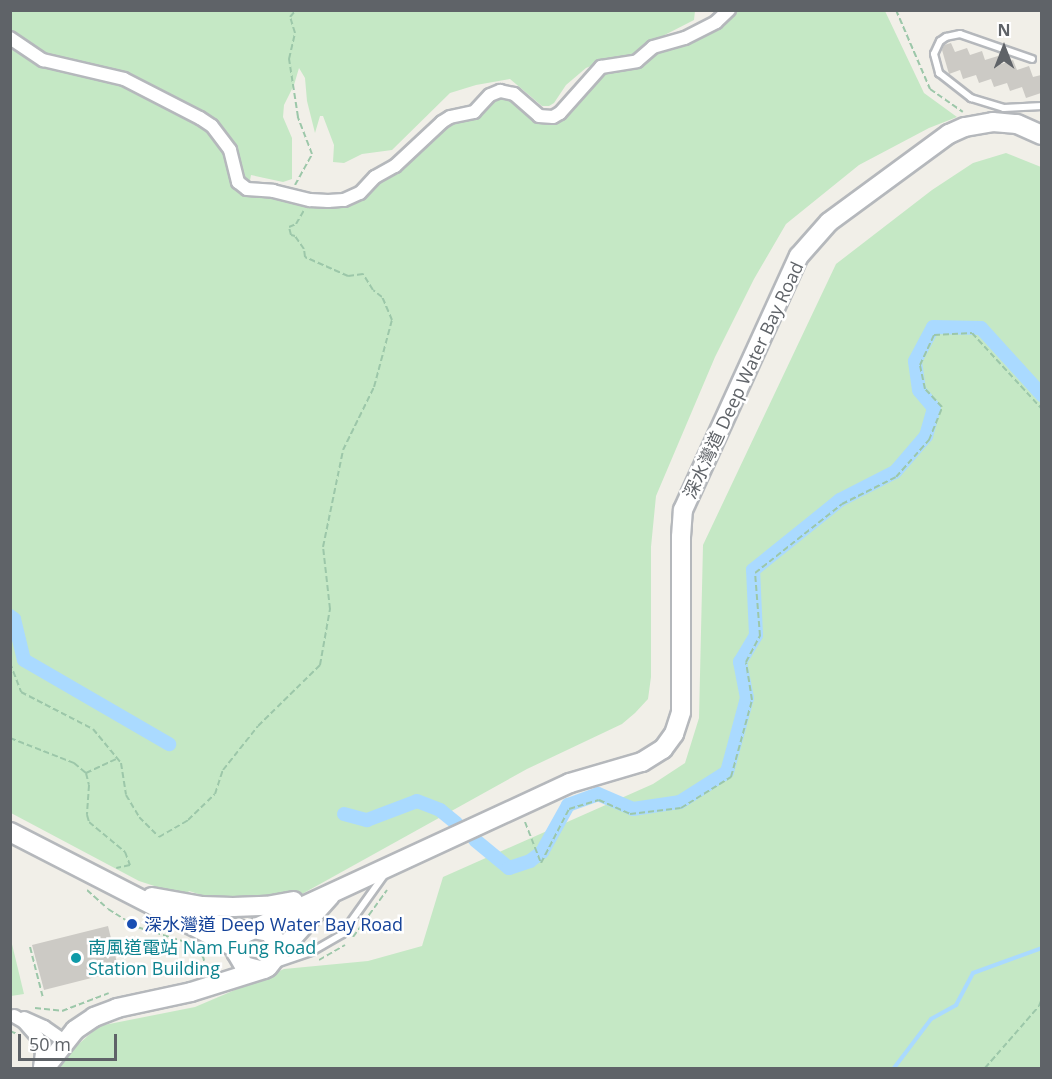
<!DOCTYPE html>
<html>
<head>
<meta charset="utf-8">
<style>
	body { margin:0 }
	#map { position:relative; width:1052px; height:1079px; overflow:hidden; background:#f1efe8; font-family:"Open Sans","Noto Sans TC",sans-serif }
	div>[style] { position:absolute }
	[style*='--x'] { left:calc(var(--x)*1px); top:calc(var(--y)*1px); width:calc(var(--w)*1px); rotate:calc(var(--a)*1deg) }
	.green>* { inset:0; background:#c5e8c5 }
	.stream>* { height:4px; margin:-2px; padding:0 2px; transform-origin:2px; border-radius:2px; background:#aadaff }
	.canal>* { height:14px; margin:-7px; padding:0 7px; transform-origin:7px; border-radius:7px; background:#aadaff }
	.building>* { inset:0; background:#cccac5 }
	.path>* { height:2px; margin-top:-1px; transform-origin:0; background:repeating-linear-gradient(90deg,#9cc7a9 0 6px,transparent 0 9px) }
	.roads { filter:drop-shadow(2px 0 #b5b8bc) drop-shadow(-2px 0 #b5b8bc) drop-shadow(0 2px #b5b8bc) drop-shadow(0 -2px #b5b8bc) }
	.lane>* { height:6px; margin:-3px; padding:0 3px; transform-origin:3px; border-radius:3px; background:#fff }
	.street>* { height:12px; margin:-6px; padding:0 6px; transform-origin:6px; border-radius:6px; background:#fff }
	.secondary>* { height:18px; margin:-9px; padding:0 9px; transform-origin:9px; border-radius:9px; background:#fff }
	.dots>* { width:16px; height:16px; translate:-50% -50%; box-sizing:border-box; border:3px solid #fff; border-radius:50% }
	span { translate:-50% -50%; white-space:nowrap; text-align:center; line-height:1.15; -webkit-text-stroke:5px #fff; paint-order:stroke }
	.street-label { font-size:18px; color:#5f6368 }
	.transit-label { font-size:18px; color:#164399 }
	.left { translate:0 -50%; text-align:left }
	.culture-label { font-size:18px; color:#0d838f }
	.frame { position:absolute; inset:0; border:12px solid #5f6368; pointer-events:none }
	.north { position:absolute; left:974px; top:18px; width:60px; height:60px; -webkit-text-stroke:4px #fff; paint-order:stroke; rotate:0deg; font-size:16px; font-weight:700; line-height:24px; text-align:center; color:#5f6368 }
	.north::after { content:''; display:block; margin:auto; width:21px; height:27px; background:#5f6368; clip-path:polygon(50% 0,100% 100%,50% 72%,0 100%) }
	.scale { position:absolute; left:18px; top:1034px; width:99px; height:27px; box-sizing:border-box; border:3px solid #5f6368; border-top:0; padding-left:8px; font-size:18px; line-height:21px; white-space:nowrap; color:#5f6368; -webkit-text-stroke:4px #fff; paint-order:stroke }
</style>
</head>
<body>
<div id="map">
	<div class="green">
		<i style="clip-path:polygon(11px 11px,695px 11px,694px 20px,651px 42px,640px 51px,622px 58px,613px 57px,586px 68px,566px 85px,554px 103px,549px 106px,542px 106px,510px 79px,476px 85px,450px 93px,392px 150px,362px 154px,344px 163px,333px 162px,334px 145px,323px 116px,320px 116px,315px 133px,307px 101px,305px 78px,299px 68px,294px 85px,284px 105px,283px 117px,292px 138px,292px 179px,283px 182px,251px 175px,248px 191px,347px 202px,443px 123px,492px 97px,509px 95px,547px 121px,594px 75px,646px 56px,716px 25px,729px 18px,733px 11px,885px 11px,924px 93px,957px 117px,929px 128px,859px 165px,786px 224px,754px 279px,715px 357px,656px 496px,651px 547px,651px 677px,648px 699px,635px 713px,622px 724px,527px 769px,302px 894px,220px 901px,189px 891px,185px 896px,139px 881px,11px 813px)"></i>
		<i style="clip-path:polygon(1006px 153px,1041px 167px,1041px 1068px,58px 1068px,63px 1058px,99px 1026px,195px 1007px,284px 969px,368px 961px,422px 946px,443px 877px,653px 784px,685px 763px,699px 718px,703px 545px,836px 264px,932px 190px,973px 163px)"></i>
		<i style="clip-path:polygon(10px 940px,11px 940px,24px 994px,11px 996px)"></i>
	</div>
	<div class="stream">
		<i style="--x:894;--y:1068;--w:61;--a:-52.9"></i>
		<i style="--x:931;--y:1019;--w:29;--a:-29"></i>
		<i style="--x:956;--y:1005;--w:36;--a:-62"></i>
		<i style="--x:973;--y:973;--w:73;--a:-19.9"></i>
	</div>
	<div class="canal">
		<i style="--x:10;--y:616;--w:5;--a:37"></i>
		<i style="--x:14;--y:619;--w:42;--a:76.3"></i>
		<i style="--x:24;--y:660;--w:168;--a:30.1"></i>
		<i style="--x:344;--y:814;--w:24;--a:15"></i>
		<i style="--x:367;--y:820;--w:53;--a:-20.8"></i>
		<i style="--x:417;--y:801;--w:25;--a:21"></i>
		<i style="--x:440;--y:810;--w:21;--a:39"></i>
		<i style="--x:475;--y:840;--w:44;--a:39.5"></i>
		<i style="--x:509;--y:868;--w:22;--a:-18"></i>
		<i style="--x:530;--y:861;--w:15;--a:-37"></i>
		<i style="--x:542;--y:852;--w:54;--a:-61"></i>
		<i style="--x:568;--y:805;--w:32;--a:-20"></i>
		<i style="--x:598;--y:794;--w:38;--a:23"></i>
		<i style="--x:633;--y:809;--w:48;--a:-8.5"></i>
		<i style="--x:680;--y:802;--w:56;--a:-32.6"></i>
		<i style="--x:727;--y:772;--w:77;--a:-74.9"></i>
		<i style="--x:747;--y:698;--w:37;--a:-101"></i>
		<i style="--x:740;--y:662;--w:31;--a:-59"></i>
		<i style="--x:756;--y:635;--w:65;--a:-92.6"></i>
		<i style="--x:753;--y:570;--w:112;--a:-38.8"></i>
		<i style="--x:840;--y:500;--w:62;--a:-27"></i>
		<i style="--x:895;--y:472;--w:48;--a:-49.3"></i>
		<i style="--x:926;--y:436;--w:29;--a:-74"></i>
		<i style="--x:934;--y:408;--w:23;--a:-130"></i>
		<i style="--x:919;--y:390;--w:29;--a:-98"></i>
		<i style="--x:915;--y:361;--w:38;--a:-62"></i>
		<i style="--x:933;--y:327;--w:48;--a:1.2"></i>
		<i style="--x:981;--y:328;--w:91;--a:47.7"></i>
	</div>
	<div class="building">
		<i style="clip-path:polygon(951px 43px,955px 52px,967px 48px,970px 55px,982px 51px,985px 60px,998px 56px,1001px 64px,1013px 60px,1017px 70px,1029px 66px,1033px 77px,1041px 75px,1041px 93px,1026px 98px,1022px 87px,1010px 91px,1007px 83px,994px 87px,991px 79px,979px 83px,976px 75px,963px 79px,960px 70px,949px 74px,942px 50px,944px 45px)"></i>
		<i style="clip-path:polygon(108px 926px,119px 971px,44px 990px,32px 945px)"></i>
	</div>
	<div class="path">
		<i style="--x:896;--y:10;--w:86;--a:66.7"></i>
		<i style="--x:930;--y:89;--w:40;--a:34.9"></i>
		<i style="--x:295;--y:185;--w:35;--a:-61"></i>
		<i style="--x:312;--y:154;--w:40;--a:-111"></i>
		<i style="--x:298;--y:117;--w:59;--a:-98.8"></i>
		<i style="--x:289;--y:59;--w:27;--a:-77"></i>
		<i style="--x:295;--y:33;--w:17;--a:-107"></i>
		<i style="--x:290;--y:17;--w:9;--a:-49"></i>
		<i style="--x:10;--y:663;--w:31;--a:69"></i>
		<i style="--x:21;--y:692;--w:81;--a:27.2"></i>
		<i style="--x:93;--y:729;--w:44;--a:50.5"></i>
		<i style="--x:121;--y:763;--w:32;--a:81"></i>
		<i style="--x:126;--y:795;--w:26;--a:59"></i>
		<i style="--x:139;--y:817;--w:28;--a:45"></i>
		<i style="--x:159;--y:837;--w:34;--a:-30"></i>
		<i style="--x:188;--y:820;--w:37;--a:-44"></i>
		<i style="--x:215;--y:794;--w:25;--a:-72"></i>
		<i style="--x:223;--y:770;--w:56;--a:-51.5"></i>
		<i style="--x:258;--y:726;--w:87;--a:-44.5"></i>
		<i style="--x:320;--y:665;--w:57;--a:-79.9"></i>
		<i style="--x:330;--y:609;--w:62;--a:-96.4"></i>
		<i style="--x:323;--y:547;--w:99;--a:-78.3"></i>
		<i style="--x:343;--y:450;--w:70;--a:-63.8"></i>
		<i style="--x:374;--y:387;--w:69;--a:-75"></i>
		<i style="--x:392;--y:320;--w:25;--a:-113"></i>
		<i style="--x:382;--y:297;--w:11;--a:-142"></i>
		<i style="--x:373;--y:290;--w:19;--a:-122"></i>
		<i style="--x:363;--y:274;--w:15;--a:172"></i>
		<i style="--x:348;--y:276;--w:47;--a:-156.2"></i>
		<i style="--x:305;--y:257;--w:8;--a:-97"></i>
		<i style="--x:304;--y:249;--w:16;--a:-125"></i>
		<i style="--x:295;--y:236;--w:4;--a:-166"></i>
		<i style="--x:291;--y:235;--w:8;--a:-104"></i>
		<i style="--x:289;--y:227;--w:8;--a:-23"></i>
		<i style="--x:296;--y:224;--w:16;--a:-60"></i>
		<i style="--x:10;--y:738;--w:69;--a:21.3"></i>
		<i style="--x:74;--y:763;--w:16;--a:40"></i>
		<i style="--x:86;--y:773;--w:12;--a:76"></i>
		<i style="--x:89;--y:785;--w:30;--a:94"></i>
		<i style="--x:87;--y:815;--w:7;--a:74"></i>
		<i style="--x:89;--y:822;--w:47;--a:39.8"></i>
		<i style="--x:125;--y:852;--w:14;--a:69"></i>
		<i style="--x:130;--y:865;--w:14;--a:168"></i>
		<i style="--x:86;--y:773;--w:33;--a:-25"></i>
		<i style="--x:525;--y:822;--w:44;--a:68.7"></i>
		<i style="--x:541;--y:863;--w:61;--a:-62.6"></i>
		<i style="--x:569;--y:809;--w:31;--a:-17"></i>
		<i style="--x:599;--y:800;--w:34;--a:24"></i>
		<i style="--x:630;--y:814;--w:51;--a:-6.7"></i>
		<i style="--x:681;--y:808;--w:59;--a:-31.8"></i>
		<i style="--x:731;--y:777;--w:80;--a:-74.7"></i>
		<i style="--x:752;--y:700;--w:38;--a:-99"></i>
		<i style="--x:746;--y:662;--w:30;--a:-62"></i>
		<i style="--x:760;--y:636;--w:63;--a:-94.5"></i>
		<i style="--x:755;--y:573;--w:111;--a:-38.4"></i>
		<i style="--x:842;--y:504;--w:60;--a:-26.6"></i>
		<i style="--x:896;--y:477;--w:50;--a:-48.3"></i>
		<i style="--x:929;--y:440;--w:35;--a:-68"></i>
		<i style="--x:942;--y:407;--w:25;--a:-133"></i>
		<i style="--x:925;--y:389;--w:25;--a:-102"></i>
		<i style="--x:920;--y:365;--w:33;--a:-65"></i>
		<i style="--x:934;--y:335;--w:38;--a:-3"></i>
		<i style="--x:972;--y:333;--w:103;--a:47.4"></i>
		<i style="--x:87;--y:890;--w:28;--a:42"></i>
		<i style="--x:108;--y:909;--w:34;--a:32"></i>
		<i style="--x:137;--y:927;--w:58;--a:17.2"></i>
		<i style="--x:353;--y:937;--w:58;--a:-54.1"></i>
		<i style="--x:30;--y:947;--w:53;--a:75.7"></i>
		<i style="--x:319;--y:960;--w:30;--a:-30"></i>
		<i style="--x:191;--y:975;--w:11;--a:-34"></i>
		<i style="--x:200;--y:969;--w:11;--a:-68"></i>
		<i style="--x:204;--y:959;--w:14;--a:-120"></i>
		<i style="--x:35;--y:1008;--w:27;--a:6"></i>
		<i style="--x:62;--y:1011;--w:50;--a:-21"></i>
		<i style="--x:10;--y:1031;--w:8;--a:23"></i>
		<i style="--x:985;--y:1068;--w:82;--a:-48.9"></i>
		<i style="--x:1039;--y:1006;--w:9;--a:-69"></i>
	</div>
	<div class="roads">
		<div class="lane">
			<i style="--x:1032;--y:59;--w:76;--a:-160.9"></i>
			<i style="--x:960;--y:34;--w:14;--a:168"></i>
			<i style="--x:946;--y:37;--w:7;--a:146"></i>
			<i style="--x:940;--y:41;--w:14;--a:115"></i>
			<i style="--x:934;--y:54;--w:20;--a:75"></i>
			<i style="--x:939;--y:73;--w:41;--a:38"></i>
			<i style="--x:971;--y:98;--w:34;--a:17"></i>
			<i style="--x:1004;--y:108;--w:38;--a:-3"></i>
			<i style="--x:276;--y:964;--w:39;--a:-19"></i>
			<i style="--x:313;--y:951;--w:34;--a:-30"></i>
			<i style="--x:342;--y:934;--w:74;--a:-54.4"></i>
		</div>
		<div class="street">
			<i style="--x:10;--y:38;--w:40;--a:34"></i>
			<i style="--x:43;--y:60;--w:83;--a:13.2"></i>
			<i style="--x:124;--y:79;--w:85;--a:27.2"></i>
			<i style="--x:200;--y:118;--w:14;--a:34"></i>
			<i style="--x:212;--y:126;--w:30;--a:53"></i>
			<i style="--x:230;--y:150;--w:33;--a:76"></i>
			<i style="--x:238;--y:182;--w:11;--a:38"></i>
			<i style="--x:247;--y:189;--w:26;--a:4"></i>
			<i style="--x:273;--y:191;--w:38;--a:14"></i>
			<i style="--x:310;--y:200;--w:18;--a:3"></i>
			<i style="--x:328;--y:201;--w:16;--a:-4"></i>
			<i style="--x:344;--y:200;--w:17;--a:-24"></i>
			<i style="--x:360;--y:193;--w:22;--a:-47"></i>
			<i style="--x:375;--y:177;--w:23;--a:-29"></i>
			<i style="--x:395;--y:166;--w:64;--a:-43.1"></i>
			<i style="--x:442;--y:122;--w:9;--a:-32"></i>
			<i style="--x:450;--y:117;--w:25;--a:-12"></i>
			<i style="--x:474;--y:112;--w:23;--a:-47"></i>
			<i style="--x:490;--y:95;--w:11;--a:-22"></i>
			<i style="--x:500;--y:91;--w:14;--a:12"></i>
			<i style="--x:514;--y:94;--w:33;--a:41"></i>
			<i style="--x:539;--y:116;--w:14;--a:4"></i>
			<i style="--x:553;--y:117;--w:8;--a:-30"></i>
			<i style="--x:560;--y:113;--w:62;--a:-48.3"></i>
			<i style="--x:601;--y:67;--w:36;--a:-9"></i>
			<i style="--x:637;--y:61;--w:21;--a:-41"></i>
			<i style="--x:653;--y:47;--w:33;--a:-16"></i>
			<i style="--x:685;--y:38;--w:35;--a:-27"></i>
			<i style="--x:716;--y:22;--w:18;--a:-43"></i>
			<i style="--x:14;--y:1016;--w:12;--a:31"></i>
			<i style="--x:24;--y:1022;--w:21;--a:49"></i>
			<i style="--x:38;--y:1038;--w:16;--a:75"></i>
			<i style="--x:42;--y:1053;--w:15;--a:98"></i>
			<i style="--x:24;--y:1018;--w:22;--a:24"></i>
			<i style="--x:44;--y:1027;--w:24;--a:35"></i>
		</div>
		<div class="secondary">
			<i style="--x:10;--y:832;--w:254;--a:27.2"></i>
			<i style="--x:152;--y:897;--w:51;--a:10.2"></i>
			<i style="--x:202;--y:906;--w:31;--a:2"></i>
			<i style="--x:233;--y:907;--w:33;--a:-2"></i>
			<i style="--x:266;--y:906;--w:28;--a:-10"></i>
			<i style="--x:188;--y:918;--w:60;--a:12.4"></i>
			<i style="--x:254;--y:929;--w:348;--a:-24.8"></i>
			<i style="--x:570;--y:783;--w:75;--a:-16.3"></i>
			<i style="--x:642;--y:762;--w:25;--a:-32"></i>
			<i style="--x:663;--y:749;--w:19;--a:-54"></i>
			<i style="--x:674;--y:734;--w:23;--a:-72"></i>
			<i style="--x:681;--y:712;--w:175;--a:-90"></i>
			<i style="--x:681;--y:537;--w:27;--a:-86"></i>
			<i style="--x:683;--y:510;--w:279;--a:-65.5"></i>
			<i style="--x:799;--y:256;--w:45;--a:-48.6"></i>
			<i style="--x:829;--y:222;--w:149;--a:-36.3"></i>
			<i style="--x:949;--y:134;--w:17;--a:-24"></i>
			<i style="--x:965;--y:127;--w:28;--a:-10"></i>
			<i style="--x:993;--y:122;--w:24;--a:5"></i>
			<i style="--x:1017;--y:124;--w:27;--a:24"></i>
			<i style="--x:278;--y:954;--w:78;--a:-48.1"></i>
			<i style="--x:45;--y:1068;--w:48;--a:-51.7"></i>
			<i style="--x:75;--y:1030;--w:23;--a:-34"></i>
			<i style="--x:94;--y:1017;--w:25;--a:-21"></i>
			<i style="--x:117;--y:1008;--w:76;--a:-12.2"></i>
			<i style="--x:191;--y:992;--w:77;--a:-17.5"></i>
			<i style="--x:264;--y:969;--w:4;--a:-27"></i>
			<i style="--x:268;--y:967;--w:16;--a:-52"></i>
			<i style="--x:278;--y:954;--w:12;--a:-95"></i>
			<i style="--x:277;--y:942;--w:13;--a:-129"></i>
			<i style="--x:269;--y:932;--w:15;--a:-169"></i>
			<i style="--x:254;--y:929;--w:14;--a:155"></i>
			<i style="--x:241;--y:935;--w:18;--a:106"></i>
			<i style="--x:236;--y:952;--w:16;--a:60"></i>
			<i style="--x:244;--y:966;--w:16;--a:14"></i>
		</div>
	</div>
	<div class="dots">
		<i style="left:132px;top:924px;background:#1a4fb4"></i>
		<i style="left:76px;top:958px;background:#0f9aa8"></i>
	</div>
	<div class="street-label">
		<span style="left:743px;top:380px;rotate:-65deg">深水灣道 Deep Water Bay Road</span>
	</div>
	<div class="transit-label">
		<span class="left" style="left:144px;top:924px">深水灣道 Deep Water Bay Road</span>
	</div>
	<div class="culture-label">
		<span class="left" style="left:88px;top:958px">南風道電站 Nam Fung Road<br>Station Building</span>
	</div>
	<div class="frame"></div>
	<div class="north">N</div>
	<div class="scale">50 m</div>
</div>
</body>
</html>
